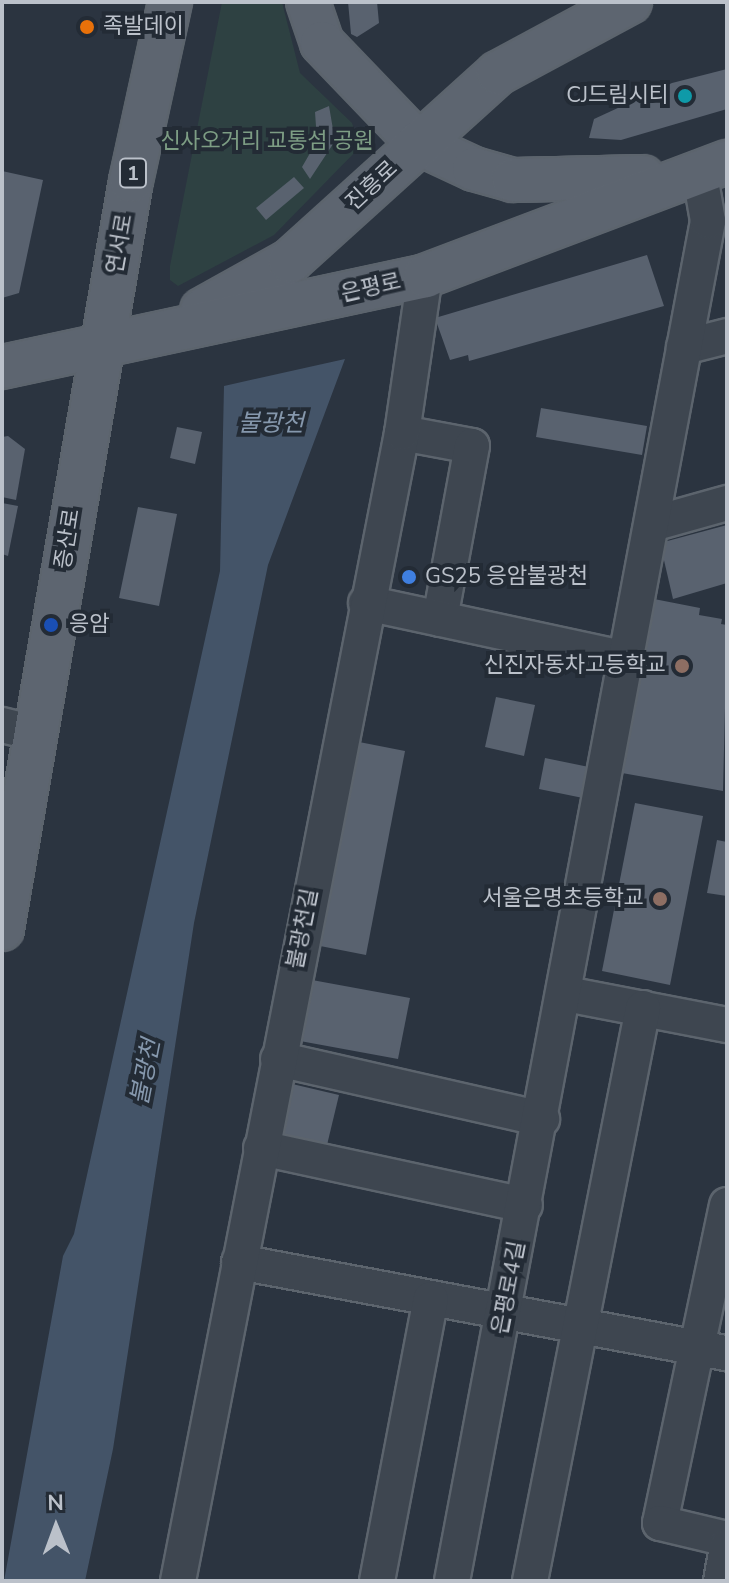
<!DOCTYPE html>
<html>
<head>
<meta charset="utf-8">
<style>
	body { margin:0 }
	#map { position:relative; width:729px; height:1583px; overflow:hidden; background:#2b3440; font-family:"Nunito Sans","Noto Sans KR",sans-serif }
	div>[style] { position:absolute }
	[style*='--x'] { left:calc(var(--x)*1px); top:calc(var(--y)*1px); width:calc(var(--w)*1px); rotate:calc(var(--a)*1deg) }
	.green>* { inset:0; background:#2e4142 }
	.water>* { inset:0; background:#445468 }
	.building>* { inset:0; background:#59626f }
	.roads { filter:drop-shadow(2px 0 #5c646d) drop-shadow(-2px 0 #5c646d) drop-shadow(0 2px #5c646d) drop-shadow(0 -2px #5c646d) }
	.minor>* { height:34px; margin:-17px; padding:0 17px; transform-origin:17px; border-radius:17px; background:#3e4650 }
	.major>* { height:42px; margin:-21px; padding:0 21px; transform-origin:21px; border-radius:21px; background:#5d6570 }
	.dots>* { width:22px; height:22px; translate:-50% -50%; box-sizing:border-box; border:4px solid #232b35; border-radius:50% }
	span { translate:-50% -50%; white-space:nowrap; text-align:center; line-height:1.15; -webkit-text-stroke:8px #232b35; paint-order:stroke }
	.shield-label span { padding:2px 6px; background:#232b35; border:2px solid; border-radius:6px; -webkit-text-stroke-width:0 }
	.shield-label { font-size:20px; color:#bbc1ca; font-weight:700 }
	.poi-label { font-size:22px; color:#bbc1ca }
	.left { translate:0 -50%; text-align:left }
	.right { translate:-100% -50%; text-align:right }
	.park-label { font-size:22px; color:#7d9d84 }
	.street-label { font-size:22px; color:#bbc1ca }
	.water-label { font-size:24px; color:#8698ad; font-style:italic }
	.frame { position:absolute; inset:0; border:4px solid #bbc1ca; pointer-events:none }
	.north { position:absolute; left:16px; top:1487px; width:80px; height:80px; -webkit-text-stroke:6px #232b35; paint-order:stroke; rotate:359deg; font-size:22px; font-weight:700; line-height:32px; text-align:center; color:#bbc1ca }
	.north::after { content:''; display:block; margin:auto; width:28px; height:36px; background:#bbc1ca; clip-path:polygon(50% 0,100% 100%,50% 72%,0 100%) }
</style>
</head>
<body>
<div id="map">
	<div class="green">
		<i style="clip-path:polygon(222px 2px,282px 2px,300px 73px,352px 123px,360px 147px,274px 235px,178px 286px,170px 280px,170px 266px)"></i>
	</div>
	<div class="water">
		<i style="clip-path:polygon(345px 359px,268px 565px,194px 923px,113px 1449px,85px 1581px,4px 1581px,63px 1256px,74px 1234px,220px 571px,224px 386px)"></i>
	</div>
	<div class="building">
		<i style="clip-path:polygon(348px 2px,377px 2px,379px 23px,357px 37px,351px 34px)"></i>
		<i style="clip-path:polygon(727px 69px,727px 109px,621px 140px,589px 138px,594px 119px,672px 83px)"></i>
		<i style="clip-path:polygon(329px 106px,335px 141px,310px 179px,302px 167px,317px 141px,315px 112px)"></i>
		<i style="clip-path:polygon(2px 171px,43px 180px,19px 293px,2px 298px)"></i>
		<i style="clip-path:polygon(294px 177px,304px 188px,266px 220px,256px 208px)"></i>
		<i style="clip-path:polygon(647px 255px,664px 306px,469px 361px,468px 355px,450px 360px,435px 318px)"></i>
		<i style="clip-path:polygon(541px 408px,647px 426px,642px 455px,536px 437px)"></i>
		<i style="clip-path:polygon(177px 427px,202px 432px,195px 464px,170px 458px)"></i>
		<i style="clip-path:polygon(8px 436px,25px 449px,16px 500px,2px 497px,2px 437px)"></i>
		<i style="clip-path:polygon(2px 503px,18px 506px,8px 556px,2px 554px)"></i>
		<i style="clip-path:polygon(138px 507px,177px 514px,159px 606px,119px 598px)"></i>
		<i style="clip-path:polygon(727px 525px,727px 583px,673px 599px,660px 543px)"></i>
		<i style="clip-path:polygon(654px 599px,700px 608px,699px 615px,722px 619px,721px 624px,727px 625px,723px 791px,622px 773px)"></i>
		<i style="clip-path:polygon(496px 697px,535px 705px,524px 756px,485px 747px)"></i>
		<i style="clip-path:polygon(354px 741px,405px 751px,366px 955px,315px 945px)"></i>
		<i style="clip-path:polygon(545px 758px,589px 767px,583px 798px,539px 789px)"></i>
		<i style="clip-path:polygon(635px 803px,703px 816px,670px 985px,602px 971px)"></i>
		<i style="clip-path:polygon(717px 840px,727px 842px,727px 896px,707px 893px)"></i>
		<i style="clip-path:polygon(312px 980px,410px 998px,398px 1059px,300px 1041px)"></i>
		<i style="clip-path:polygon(288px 1083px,339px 1095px,327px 1145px,276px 1133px)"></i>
	</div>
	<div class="roads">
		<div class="minor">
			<i style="--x:684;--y:347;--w:44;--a:-14.3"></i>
			<i style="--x:402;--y:433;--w:71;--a:10.5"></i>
			<i style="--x:472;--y:446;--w:176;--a:100.5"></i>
			<i style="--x:652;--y:524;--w:78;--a:-15.6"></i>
			<i style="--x:366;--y:603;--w:267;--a:12.1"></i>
			<i style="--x:2;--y:725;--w:34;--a:14"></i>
			<i style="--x:566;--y:994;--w:164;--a:10.9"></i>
			<i style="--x:278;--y:1059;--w:271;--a:12.8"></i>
			<i style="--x:261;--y:1148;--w:270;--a:12.2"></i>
			<i style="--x:727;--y:1205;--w:325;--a:101.9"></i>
			<i style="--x:660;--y:1523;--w:69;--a:13.4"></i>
			<i style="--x:239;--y:1262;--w:496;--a:10.6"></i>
			<i style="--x:178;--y:1581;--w:1170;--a:-78.96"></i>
			<i style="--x:402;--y:433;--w:159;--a:-81.7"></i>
			<i style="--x:377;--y:1581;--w:287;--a:-79.2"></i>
			<i style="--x:452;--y:1581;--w:1384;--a:-79.34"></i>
			<i style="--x:708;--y:221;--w:52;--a:-100"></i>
			<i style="--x:530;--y:1581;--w:584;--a:-78.84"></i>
			<i style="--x:721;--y:1581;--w:35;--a:-80"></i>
		</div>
		<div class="major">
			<i style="--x:308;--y:2;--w:43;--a:71.1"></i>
			<i style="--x:322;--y:43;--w:139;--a:46.2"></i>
			<i style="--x:418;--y:143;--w:62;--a:24.9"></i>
			<i style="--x:474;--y:169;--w:41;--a:15.8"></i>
			<i style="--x:513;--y:180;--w:130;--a:-1.3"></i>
			<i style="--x:202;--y:310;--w:101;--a:-29.1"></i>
			<i style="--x:290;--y:261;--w:280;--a:-42.1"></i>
			<i style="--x:498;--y:73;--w:150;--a:-28.3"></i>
			<i style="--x:2;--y:367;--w:433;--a:-12.1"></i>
			<i style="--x:425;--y:276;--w:323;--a:-20.7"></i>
			<i style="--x:2;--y:929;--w:759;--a:-80.22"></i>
			<i style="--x:131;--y:181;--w:183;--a:-77.7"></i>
		</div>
	</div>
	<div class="dots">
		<i style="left:87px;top:27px;background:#e8710a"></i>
		<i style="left:685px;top:96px;background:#0f9aa8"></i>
		<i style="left:409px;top:577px;background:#3f7fe0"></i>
		<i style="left:51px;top:625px;background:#1a4fb4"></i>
		<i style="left:682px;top:666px;background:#8d6e63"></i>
		<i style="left:660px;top:899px;background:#8d6e63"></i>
	</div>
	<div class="shield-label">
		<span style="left:133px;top:173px">1</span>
	</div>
	<div class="poi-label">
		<span class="left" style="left:103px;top:27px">족발데이</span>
		<span class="right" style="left:669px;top:96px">CJ드림시티</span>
		<span class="left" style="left:425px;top:577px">GS25 응암불광천</span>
		<span class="left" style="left:69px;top:625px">응암</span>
		<span class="right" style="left:666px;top:666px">신진자동차고등학교</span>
		<span class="right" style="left:644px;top:899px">서울은명초등학교</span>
	</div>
	<div class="park-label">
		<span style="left:267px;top:142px">신사오거리 교통섬 공원</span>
	</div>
	<div class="street-label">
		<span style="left:372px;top:186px;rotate:-43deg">진흥로</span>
		<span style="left:120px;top:244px;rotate:-80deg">연서로</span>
		<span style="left:371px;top:288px;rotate:-13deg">은평로</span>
		<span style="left:68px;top:539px;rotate:-81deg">증산로</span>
		<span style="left:303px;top:929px;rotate:-79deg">불광천길</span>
		<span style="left:509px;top:1288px;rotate:-79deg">은평로4길</span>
	</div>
	<div class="water-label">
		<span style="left:271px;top:424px">불광천</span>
		<span style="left:146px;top:1072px;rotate:-79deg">불광천</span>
	</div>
	<div class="frame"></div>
	<div class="north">N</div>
</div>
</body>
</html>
